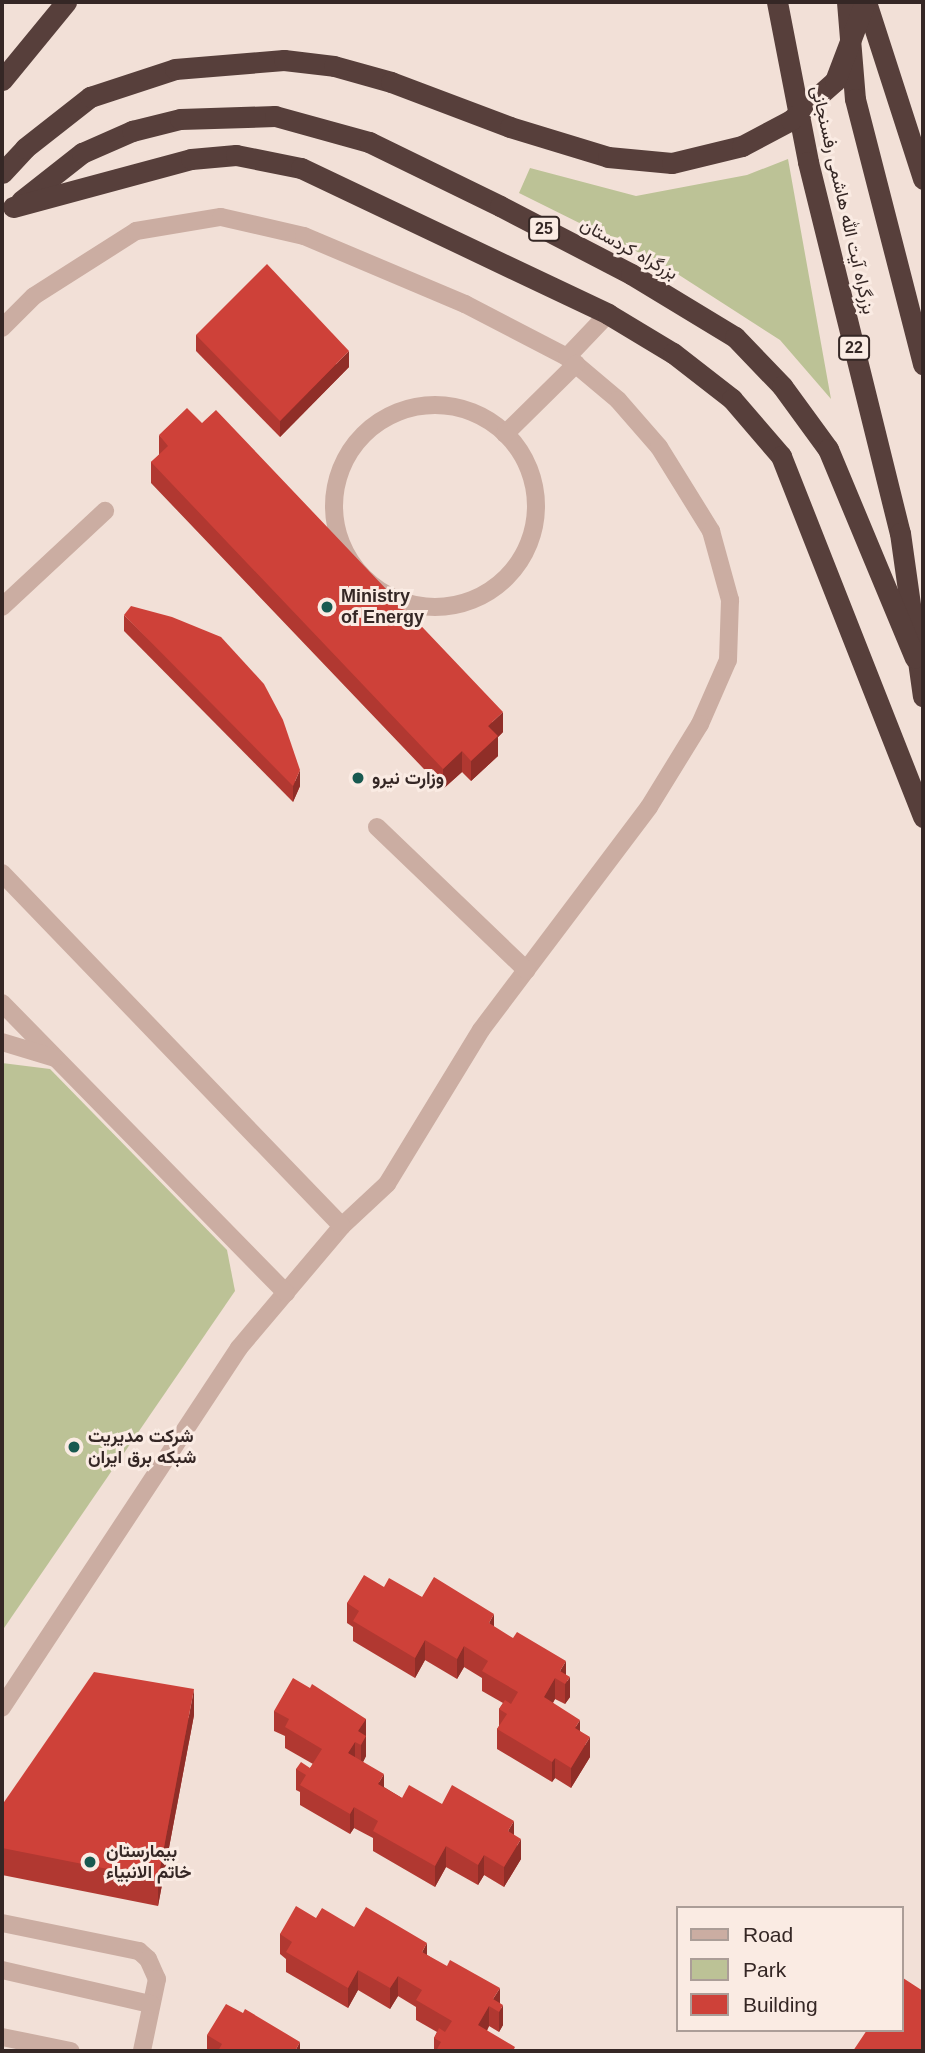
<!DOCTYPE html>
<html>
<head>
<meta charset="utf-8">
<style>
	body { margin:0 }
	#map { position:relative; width:925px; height:2053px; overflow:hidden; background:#f2e0d7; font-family:Helvetica,Vazirmatn,sans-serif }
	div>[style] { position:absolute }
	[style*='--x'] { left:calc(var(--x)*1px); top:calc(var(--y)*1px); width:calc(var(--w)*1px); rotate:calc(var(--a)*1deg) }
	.green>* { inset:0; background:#bcc296 }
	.minor>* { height:18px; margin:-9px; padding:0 9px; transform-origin:9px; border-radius:9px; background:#cbada2 }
	.minor>.ring { margin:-9px; padding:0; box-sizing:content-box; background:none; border:18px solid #cbada2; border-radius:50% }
	.highway>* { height:21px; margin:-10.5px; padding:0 10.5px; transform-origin:10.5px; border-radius:10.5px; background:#573f3b }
	.wall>* { inset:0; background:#b13831 }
	.shaded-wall>* { inset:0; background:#902e28 }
	.building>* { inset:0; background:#ce4139 }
	.dots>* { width:19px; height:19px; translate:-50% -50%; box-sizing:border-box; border:4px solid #faebe3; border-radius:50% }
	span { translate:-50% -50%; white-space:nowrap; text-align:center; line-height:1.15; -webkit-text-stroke:6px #faebe3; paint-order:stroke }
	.shield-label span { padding:2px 5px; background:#faebe3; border:2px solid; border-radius:5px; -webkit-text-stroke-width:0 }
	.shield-label { font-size:16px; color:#352725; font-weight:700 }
	.street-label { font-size:18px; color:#352725 }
	.poi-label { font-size:18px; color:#352725; font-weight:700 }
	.left { translate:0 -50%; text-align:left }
	.frame { position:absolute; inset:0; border:4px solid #352725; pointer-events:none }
	.legend { position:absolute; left:676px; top:1906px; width:228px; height:126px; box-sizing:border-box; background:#faebe3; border:2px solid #ab9d97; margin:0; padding:9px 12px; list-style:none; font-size:21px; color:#352725 }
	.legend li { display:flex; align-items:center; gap:14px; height:35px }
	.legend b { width:35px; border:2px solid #ab9d97 }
</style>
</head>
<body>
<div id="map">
	<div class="green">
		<i style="clip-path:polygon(788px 159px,831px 399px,780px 340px,662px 264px,519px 193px,530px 168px,636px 196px,747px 175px)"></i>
		<i style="clip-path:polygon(2px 1063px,50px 1069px,227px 1250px,235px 1291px,2px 1631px)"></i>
	</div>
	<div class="minor">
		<i style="--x:2;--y:328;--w:45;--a:-45"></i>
		<i style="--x:34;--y:296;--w:121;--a:-32.5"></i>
		<i style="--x:136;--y:231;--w:86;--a:-9.4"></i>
		<i style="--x:221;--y:217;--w:85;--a:12.9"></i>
		<i style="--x:304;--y:236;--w:175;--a:22.9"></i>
		<i style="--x:465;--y:304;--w:115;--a:27.5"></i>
		<i style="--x:567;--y:357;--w:67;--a:40.1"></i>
		<i style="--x:618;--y:400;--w:62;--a:48.9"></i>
		<i style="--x:659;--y:447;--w:99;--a:58.2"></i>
		<i style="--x:711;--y:531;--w:72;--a:74.6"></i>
		<i style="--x:730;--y:600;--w:60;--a:91.9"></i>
		<i style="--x:728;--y:660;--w:70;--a:113.6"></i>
		<i style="--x:700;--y:724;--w:97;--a:121.6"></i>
		<i style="--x:649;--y:807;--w:279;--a:127"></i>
		<i style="--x:481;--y:1030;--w:180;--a:121.4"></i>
		<i style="--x:387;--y:1184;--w:62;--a:137"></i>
		<i style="--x:342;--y:1226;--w:160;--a:130.2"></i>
		<i style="--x:239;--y:1348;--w:431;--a:123.4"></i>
		<i style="--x:567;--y:357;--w:59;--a:-46.4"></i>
		<i class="ring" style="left:334px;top:405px;width:184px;height:184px"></i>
		<i style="--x:505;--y:434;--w:100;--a:-44.6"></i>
		<i style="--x:2;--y:607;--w:141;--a:-43"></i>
		<i style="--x:377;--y:827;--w:207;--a:43.8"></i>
		<i style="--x:2;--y:873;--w:490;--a:46.1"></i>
		<i style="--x:2;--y:1003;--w:406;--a:45.6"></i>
		<i style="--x:2;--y:1042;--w:55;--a:16.8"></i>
		<i style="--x:2;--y:1923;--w:140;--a:11.6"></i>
		<i style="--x:139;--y:1951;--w:12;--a:42"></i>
		<i style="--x:148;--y:1959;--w:22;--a:66"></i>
		<i style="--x:157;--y:1979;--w:74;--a:101.8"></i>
		<i style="--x:2;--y:1970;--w:153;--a:12.9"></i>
		<i style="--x:2;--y:2037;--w:70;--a:11.5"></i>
	</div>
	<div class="highway">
		<i style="--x:777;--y:2;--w:163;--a:79"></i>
		<i style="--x:808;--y:162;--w:382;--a:76.1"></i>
		<i style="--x:900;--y:533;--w:165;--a:82"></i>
		<i style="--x:847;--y:2;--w:97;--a:85.3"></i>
		<i style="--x:855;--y:99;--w:274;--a:75.6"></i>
		<i style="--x:866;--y:2;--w:186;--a:72.1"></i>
		<i style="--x:2;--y:80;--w:101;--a:-50.6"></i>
		<i style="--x:2;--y:173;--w:34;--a:-47"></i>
		<i style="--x:25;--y:148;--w:83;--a:-38.1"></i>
		<i style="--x:90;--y:97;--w:89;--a:-18.2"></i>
		<i style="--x:175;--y:69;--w:109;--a:-4.7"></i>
		<i style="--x:284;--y:60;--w:50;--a:6.8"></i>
		<i style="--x:334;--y:66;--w:59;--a:15.7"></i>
		<i style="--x:391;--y:82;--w:127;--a:20.7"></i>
		<i style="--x:510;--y:127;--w:102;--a:17"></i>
		<i style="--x:608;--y:157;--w:64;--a:5.4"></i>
		<i style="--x:672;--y:163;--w:72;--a:-13.7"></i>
		<i style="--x:742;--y:146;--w:55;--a:-28"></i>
		<i style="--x:791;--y:120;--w:59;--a:-41.6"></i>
		<i style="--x:835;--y:81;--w:85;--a:-69.2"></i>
		<i style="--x:21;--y:201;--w:78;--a:-38.2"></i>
		<i style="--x:82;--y:153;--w:55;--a:-23.7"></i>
		<i style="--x:132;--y:131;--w:49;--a:-14"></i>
		<i style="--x:180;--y:119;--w:95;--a:-1.8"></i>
		<i style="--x:275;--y:116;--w:98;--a:15.5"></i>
		<i style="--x:369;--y:142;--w:146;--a:26"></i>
		<i style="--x:500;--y:206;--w:148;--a:27.4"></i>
		<i style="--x:631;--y:274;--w:122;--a:31.2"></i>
		<i style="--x:735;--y:337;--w:68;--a:46.2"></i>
		<i style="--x:782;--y:386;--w:78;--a:53.9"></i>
		<i style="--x:828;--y:449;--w:226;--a:67.4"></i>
		<i style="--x:13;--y:207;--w:184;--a:-15.1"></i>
		<i style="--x:191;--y:159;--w:45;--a:-5.1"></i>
		<i style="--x:236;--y:155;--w:66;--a:11.3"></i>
		<i style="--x:301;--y:168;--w:340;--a:25.4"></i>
		<i style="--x:608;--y:314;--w:76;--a:31"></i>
		<i style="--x:673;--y:353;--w:75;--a:37.9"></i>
		<i style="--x:732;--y:399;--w:75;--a:49.3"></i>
		<i style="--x:781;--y:456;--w:388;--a:68.5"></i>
	</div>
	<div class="wall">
		<i style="clip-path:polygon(196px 335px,349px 367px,280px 437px,196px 351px)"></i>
		<i style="clip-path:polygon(159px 435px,503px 732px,498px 737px,498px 756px,471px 781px,462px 772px,443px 789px,151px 483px,151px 462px,159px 455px)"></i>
		<i style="clip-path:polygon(124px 615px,300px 786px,293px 802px,124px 631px)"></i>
		<i style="clip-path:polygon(384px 1587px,422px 1597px,494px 1627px,566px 1675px,570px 1697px,565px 1704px,555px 1699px,553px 1703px,580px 1731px,590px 1757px,571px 1788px,555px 1778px,552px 1782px,497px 1749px,497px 1729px,499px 1726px,499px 1709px,503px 1703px,482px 1691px,482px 1678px,464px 1667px,457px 1679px,425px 1660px,415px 1678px,353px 1641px,353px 1627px,347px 1623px,347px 1603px)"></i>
		<i style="clip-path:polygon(274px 1711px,366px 1719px,366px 1756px,363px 1762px,384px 1787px,402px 1798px,442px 1804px,514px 1835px,521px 1859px,504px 1887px,484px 1875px,478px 1885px,446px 1867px,435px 1887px,373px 1851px,373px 1838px,354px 1828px,350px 1834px,300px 1805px,300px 1792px,296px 1790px,296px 1769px,310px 1768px,313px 1764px,285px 1748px,285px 1736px,274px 1731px)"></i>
		<i style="clip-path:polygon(194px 1715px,158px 1906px,2px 1875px,2px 1805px)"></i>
		<i style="clip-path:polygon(316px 1918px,354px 1927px,427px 1955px,500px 2003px,503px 2025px,499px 2032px,489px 2026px,487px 2031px,515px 2051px,434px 2051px,434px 2038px,437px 2032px,416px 2020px,416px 2007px,398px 1996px,390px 2009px,358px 1990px,348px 2008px,286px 1972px,286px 1959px,280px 1954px,280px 1934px)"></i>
		<i style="clip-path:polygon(207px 2035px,300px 2051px,207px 2051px)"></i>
	</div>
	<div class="shaded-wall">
		<i style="clip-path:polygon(349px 351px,349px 367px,280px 437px,280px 421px)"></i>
		<i style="clip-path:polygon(503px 712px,503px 732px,498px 737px,498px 756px,471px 781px,471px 761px,488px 726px)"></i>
		<i style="clip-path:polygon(462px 751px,462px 772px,443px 789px,443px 769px)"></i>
		<i style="clip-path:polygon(300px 770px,300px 786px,293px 802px,293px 786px)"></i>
		<i style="clip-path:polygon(494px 1614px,494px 1634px,489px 1623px)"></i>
		<i style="clip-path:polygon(425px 1640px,425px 1660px,415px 1678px,415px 1658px)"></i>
		<i style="clip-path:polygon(464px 1646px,464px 1667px,457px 1679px,457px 1659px)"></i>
		<i style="clip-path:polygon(566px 1661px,566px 1681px,560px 1671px)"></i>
		<i style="clip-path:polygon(570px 1677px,570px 1697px,565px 1704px,565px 1684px)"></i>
		<i style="clip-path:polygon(555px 1678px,555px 1699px,544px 1717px,544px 1697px)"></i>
		<i style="clip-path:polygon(194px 1689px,194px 1715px,158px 1906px,158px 1879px)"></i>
		<i style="clip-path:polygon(366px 1719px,366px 1756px,361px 1766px,361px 1745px,358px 1731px)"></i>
		<i style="clip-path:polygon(580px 1720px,580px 1740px,575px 1728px)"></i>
		<i style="clip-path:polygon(590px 1737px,590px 1757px,571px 1788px,571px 1768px)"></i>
		<i style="clip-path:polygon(355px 1742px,355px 1762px,348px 1753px)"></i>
		<i style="clip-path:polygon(555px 1758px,555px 1778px,552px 1782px,552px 1762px)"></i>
		<i style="clip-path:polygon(384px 1774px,384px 1794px,378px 1784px)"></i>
		<i style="clip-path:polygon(354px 1807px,354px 1828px,350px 1834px,350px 1814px)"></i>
		<i style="clip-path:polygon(514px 1821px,514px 1841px,508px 1831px)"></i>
		<i style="clip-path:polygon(521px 1839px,521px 1859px,504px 1887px,504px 1867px)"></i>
		<i style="clip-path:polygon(446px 1846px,446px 1867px,435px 1887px,435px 1866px)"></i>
		<i style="clip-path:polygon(484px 1855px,484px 1875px,478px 1885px,478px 1865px)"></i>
		<i style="clip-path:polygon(427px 1943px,427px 1963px,422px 1952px)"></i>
		<i style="clip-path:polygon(358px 1970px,358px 1990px,348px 2008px,348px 1988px)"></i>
		<i style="clip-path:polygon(398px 1976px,398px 1996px,390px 2009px,390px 1988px)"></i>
		<i style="clip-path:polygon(500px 1988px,500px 2009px,493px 1999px)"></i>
		<i style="clip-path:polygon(503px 2005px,503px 2025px,499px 2032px,499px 2012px)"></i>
		<i style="clip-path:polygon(489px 2006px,489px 2026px,478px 2046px,478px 2025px)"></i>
		<i style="clip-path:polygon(300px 2042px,300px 2051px,295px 2051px)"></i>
	</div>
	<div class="building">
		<i style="clip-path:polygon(267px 264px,349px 351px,280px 421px,196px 335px)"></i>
		<i style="clip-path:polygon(187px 408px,202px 423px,216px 410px,503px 712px,488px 726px,498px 736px,471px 761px,462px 751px,443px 769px,151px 462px,168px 446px,159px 435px)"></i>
		<i style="clip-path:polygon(131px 606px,172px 617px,221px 637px,264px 684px,283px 720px,300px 770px,293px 786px,124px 615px)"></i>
		<i style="clip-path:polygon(364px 1575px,384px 1587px,389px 1578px,422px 1597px,434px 1577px,494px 1614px,489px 1623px,513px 1638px,517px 1632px,566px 1661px,560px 1671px,570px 1677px,565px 1684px,555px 1678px,544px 1697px,580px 1720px,575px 1728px,590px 1737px,571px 1768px,555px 1758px,552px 1762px,497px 1729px,507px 1714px,499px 1709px,505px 1700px,511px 1704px,518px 1692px,482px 1671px,488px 1661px,464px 1646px,457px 1659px,425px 1640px,415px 1658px,353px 1621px,359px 1611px,347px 1603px)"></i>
		<i style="clip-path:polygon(94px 1672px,194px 1689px,158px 1879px,2px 1848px,2px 1805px)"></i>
		<i style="clip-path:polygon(293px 1678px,310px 1688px,312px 1684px,366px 1719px,358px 1731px,366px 1736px,361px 1745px,355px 1742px,348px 1753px,384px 1774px,378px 1784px,402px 1798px,409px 1785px,442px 1804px,452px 1785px,514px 1821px,508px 1831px,521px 1839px,504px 1867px,484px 1855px,478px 1865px,446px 1846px,435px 1866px,373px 1831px,378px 1821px,354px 1807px,350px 1814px,300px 1785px,306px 1775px,296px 1769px,301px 1762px,310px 1768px,322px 1749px,285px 1727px,289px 1719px,274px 1711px)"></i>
		<i style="clip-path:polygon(296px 1906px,316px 1918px,322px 1908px,354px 1927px,366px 1907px,427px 1943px,422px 1952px,447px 1966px,450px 1960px,500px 1988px,493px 1999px,503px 2005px,499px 2012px,489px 2006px,478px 2025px,515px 2047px,513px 2051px,436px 2051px,441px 2042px,434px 2038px,439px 2028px,445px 2032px,452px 2021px,416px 2000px,422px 1990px,398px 1976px,390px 1988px,358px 1970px,348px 1988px,286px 1952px,292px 1942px,280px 1934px)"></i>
		<i style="clip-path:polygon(902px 1978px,903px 1978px,923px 1991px,923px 2051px,853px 2051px,867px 2030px,902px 2030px)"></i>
		<i style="clip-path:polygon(226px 2004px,243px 2013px,245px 2009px,300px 2042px,295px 2051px,218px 2051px,222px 2044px,207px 2035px)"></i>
	</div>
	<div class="dots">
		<i style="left:327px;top:607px;background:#185950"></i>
		<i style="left:358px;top:778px;background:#185950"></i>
		<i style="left:74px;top:1447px;background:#185950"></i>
		<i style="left:90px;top:1862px;background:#185950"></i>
	</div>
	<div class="shield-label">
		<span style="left:544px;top:229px">25</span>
		<span style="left:854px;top:348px">22</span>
	</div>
	<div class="street-label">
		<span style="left:843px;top:200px;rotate:77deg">بزرگراه آیت الله هاشمی رفسنجانی</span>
		<span style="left:629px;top:249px;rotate:29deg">بزرگراه کردستان</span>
	</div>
	<div class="poi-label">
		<span class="left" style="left:341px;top:607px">Ministry<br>of Energy</span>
		<span class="left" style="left:372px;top:778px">وزارت نیرو</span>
		<span class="left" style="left:88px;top:1447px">شرکت مدیریت<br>شبکه برق ایران</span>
		<span class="left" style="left:106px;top:1862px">بیمارستان<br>خاتم الانبیاء</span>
	</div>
	<div class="frame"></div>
	<ul class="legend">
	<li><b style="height:9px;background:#cbada2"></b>Road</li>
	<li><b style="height:19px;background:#bcc296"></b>Park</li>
	<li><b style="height:19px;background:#ce4139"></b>Building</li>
	</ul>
</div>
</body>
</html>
